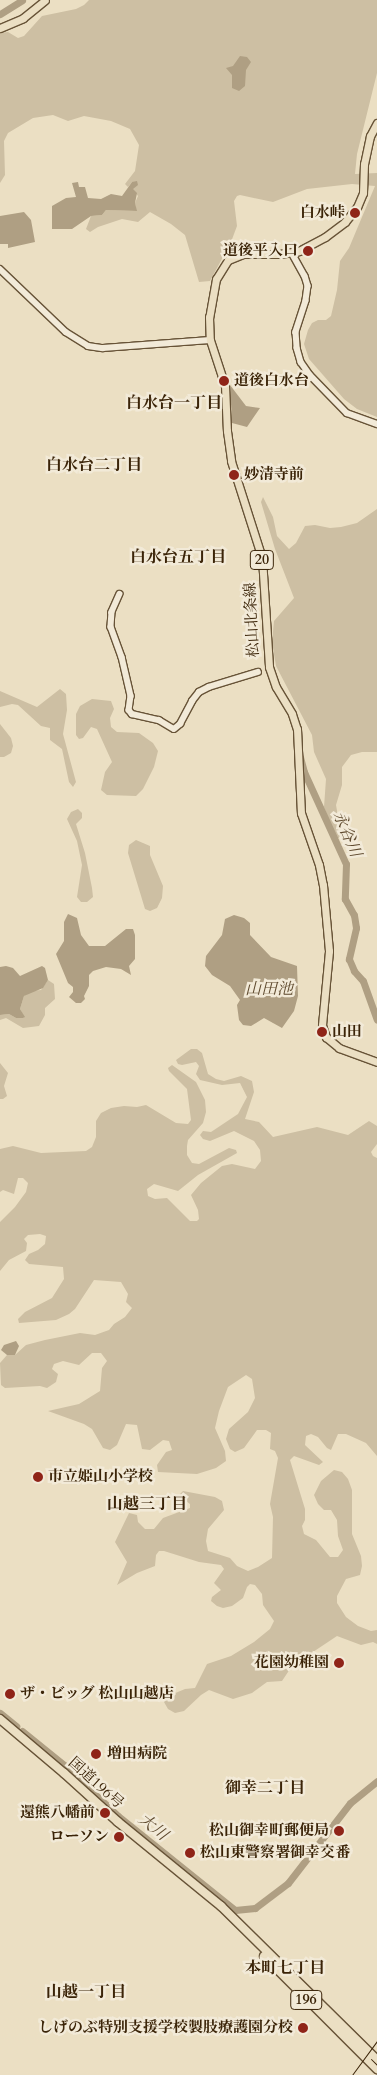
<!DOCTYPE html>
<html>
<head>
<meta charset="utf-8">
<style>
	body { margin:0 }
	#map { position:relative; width:377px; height:2075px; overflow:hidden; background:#ebdfc3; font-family:Cardo,"Noto Serif JP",serif }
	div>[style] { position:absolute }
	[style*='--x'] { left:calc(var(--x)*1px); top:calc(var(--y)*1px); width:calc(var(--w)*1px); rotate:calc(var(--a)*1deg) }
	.green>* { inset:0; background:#cdbfa3 }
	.water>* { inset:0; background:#af9f83 }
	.stream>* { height:1px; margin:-0.5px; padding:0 0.5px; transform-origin:0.5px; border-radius:0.5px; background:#af9f83 }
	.river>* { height:7px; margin:-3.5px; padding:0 3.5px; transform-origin:3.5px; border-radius:3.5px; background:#af9f83 }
	.roads { filter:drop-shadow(1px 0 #675337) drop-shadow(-1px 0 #675337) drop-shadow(0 1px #675337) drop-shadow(0 -1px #675337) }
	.minor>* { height:5.5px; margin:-2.75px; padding:0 2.75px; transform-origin:2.75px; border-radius:2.75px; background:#f2ead8 }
	.major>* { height:7px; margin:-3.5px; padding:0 3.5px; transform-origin:3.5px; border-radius:3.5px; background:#ebdfc3 }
	.highway>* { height:8px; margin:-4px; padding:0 4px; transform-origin:4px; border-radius:4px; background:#ebdfc3 }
	.tram>* { height:1px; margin:-0.5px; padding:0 0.5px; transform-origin:0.5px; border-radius:0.5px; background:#3b2408 }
	.dots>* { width:14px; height:14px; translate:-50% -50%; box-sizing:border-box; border:2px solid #f2ead8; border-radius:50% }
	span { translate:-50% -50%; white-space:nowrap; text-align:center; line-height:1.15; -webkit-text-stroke:5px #f2ead8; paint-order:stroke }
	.shield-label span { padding:1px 4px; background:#f2ead8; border:1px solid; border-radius:4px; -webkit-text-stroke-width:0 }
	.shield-label { font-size:14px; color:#3b2408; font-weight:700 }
	.poi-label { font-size:15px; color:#3b2408; font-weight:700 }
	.right { translate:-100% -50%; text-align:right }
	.left { translate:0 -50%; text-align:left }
	.street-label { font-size:15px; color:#3b2408 }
	.neighbourhood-label { font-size:16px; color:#3b2408; font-weight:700 }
	.water-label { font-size:16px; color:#5e492d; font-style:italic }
</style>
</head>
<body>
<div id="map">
	<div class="green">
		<i style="clip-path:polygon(89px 0,377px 0,377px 73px,357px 154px,355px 174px,377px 173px,377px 417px,357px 409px,344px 399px,309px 359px,304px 344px,308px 330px,312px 323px,318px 320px,326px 320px,331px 316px,337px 290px,340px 261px,349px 248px,375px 186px,352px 184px,307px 189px,273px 202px,240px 195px,237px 196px,234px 201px,237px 226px,231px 242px,210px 281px,199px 282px,185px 235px,171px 224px,150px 212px,138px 222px,122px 219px,98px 227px,90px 232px,86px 229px,91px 216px,102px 215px,106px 210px,136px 211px,135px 203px,138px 196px,132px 189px,132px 182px,128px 187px,125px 184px,135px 171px,139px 145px,130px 129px,111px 121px,84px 116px,68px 121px,53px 115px,33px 118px,8px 133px,4px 141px,5px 175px,0 183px,0 33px,8px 32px,18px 38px,24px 36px,42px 16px,76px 9px,84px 5px)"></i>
		<i style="clip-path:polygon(263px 497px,273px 517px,277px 536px,289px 549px,296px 543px,305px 526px,315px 525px,330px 528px,341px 527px,357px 523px,377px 509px,377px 752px,362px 752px,351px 755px,342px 767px,342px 785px,336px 805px,341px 833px,339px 838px,336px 838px,324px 807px,326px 779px,314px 752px,312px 735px,276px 666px,272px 642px,274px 621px,294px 598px,275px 549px,261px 502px)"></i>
		<i style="clip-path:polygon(60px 689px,66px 694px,67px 710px,63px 734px,76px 782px,73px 787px,69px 782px,62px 749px,50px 740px,50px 728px,41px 726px,18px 705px,12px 704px,0 707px,0 691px,37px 707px)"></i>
		<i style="clip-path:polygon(92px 699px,111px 701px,114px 709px,110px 718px,111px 727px,117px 732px,139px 733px,153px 743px,158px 751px,154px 767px,143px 789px,136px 796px,107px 795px,101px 790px,105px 772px,112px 762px,97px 729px,91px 727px,83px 738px,79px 739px,76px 735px,76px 714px,80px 706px)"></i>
		<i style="clip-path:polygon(0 724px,11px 738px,13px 746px,11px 753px,4px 757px,0 757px)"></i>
		<i style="clip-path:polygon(78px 809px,82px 813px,82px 818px,76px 824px,85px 853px,92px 888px,93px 897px,87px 902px,81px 902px,77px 897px,82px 865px,77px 841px,67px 819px,71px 812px)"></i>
		<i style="clip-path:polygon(136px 840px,150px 846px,150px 855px,163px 886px,162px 898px,157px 908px,150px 911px,145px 909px,128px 853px,129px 845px)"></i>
		<i style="clip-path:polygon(48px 980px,54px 984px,55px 999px,45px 1008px,45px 1015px,39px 1026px,23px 1028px,6px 1018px,0 1020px,0 1015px,9px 1014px,16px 1018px,23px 1018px,24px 1017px,20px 1009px,24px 996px,31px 991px,41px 990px)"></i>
		<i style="clip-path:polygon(191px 1049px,197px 1049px,202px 1053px,208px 1074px,216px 1079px,224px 1081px,241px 1076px,252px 1081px,254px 1092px,245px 1119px,259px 1122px,273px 1137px,317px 1127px,348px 1135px,369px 1121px,377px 1126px,377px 1144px,371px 1152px,373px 1156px,377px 1158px,377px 1456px,366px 1443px,346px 1434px,338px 1434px,331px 1450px,327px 1448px,318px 1437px,311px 1434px,306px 1436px,305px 1445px,323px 1462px,319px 1465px,294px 1456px,290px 1460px,305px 1509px,305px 1520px,302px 1526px,304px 1534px,316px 1540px,330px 1557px,338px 1557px,343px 1550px,338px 1536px,337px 1520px,331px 1510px,324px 1510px,318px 1504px,314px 1495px,321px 1481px,334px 1470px,342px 1472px,348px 1479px,352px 1490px,352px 1534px,361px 1556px,362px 1566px,360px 1575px,346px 1579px,337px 1596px,337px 1603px,346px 1617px,358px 1626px,371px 1631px,377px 1630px,377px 1644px,373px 1642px,361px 1645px,337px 1636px,292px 1666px,282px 1681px,267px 1682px,252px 1693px,233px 1699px,209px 1690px,201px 1695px,184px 1711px,175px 1713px,168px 1709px,164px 1702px,166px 1697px,185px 1689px,195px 1688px,207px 1664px,231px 1656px,254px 1642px,270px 1629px,274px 1621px,263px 1605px,262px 1594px,255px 1585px,250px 1584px,247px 1587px,243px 1598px,232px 1606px,223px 1608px,217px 1606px,211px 1601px,212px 1597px,221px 1590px,214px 1583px,224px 1569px,221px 1565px,199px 1562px,164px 1551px,159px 1551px,156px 1555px,155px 1566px,137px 1573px,117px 1585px,127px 1562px,115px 1542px,129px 1513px,137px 1515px,138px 1522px,145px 1529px,154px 1529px,163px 1518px,190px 1508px,190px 1504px,182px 1498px,180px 1494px,183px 1491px,215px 1497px,222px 1501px,224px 1510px,208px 1529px,206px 1541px,208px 1551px,230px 1558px,237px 1566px,248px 1571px,258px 1567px,272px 1558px,273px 1517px,270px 1504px,278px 1458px,275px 1451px,270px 1449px,271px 1433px,266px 1430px,257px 1430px,244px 1448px,235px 1452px,230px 1449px,226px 1439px,229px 1429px,248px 1412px,255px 1398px,252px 1379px,246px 1375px,228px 1387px,219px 1411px,215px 1428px,225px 1451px,226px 1461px,216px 1468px,197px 1474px,158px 1472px,157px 1465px,166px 1452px,172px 1450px,169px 1441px,163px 1440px,150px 1450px,142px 1449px,137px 1425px,126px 1424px,117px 1445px,110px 1450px,103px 1448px,92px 1429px,84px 1424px,48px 1411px,79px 1404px,100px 1391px,102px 1368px,107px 1361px,101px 1353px,92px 1353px,79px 1365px,63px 1361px,54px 1364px,52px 1369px,58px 1374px,56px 1382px,47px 1388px,40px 1386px,5px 1388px,1px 1385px,0 1363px,7px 1355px,15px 1355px,26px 1345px,45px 1340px,80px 1333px,95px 1335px,109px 1330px,114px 1324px,125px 1317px,132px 1308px,126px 1302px,128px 1294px,121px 1282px,94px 1280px,75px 1309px,69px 1314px,56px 1320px,19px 1323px,18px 1319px,25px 1312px,52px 1298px,64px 1279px,63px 1267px,29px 1264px,25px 1260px,29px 1254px,38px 1250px,45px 1244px,46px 1236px,40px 1234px,28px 1235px,24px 1239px,27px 1243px,26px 1251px,9px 1260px,0 1271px,0 1222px,15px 1207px,26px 1192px,28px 1183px,23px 1178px,18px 1178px,14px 1194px,3px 1190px,0 1192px,0 1149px,13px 1146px,41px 1153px,86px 1151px,92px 1147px,96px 1137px,96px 1121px,101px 1113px,111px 1108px,124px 1106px,137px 1107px,146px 1105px,176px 1123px,188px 1124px,191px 1120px,187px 1089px,169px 1071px,168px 1068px,172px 1065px,196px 1082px,205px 1100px,206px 1112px,203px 1123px,188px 1140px,187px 1146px,187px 1155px,192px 1163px,199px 1164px,229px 1148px,236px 1150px,237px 1153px,198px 1175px,178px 1191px,154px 1184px,147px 1189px,148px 1196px,155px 1199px,167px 1198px,190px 1221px,197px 1221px,199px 1219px,198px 1210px,191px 1195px,201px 1183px,222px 1166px,232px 1164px,255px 1169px,261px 1161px,260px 1150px,254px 1141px,234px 1131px,210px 1141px,203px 1139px,200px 1135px,203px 1131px,211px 1132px,238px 1114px,247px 1097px,240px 1083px,222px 1085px,200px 1080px,196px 1074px,199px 1066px,196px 1062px,182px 1065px,178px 1064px,176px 1060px)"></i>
		<i style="clip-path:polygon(0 1063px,8px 1073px,4px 1086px,7px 1096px,3px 1099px,0 1099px)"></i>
	</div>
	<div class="water">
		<i style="clip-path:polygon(240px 56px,247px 57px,251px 62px,246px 70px,245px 86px,239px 91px,232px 88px,232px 75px,226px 68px,233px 66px)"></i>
		<i style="clip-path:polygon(137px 181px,138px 185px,133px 189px,137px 193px,135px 203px,137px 211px,106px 210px,102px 215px,91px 216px,72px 229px,52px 229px,52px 206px,66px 198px,76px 197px,72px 183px,78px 182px,79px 187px,85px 187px,88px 198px,101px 199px,111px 194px,122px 196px,132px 182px)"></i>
		<i style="clip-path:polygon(24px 212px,31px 220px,35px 242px,8px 248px,8px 244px,0 244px,0 216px)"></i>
		<i style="clip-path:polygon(230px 385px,246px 406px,260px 408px,247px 427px,232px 423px)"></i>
		<i style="clip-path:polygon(68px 914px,77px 918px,81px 935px,89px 946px,105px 946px,126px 929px,133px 929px,135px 935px,135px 959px,129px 966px,131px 975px,121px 969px,106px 967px,93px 971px,89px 975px,89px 986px,84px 996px,85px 999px,81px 1003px,76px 1003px,69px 997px,73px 992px,73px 987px,68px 983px,56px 954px,64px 941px,64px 922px)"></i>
		<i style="clip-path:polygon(234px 915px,244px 918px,250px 923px,250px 935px,271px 957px,297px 966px,298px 996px,294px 1011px,282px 1028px,264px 1018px,251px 1026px,243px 1025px,239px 1020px,237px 1005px,240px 1000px,230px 986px,212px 975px,205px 966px,206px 956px,222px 935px,225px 919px)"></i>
		<i style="clip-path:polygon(6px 966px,13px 968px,20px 976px,42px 966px,45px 968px,48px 980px,43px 988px,24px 996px,20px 1009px,25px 1017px,23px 1018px,16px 1018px,9px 1014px,0 1015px,0 967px)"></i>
		<i style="clip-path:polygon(16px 1341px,19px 1346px,15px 1355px,7px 1355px,1px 1350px,4px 1345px)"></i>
	</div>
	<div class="stream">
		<i style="--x:18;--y:0;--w:2;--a:63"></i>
	</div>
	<div class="river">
		<i style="--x:0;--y:14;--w:26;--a:-32"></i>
		<i style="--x:300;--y:757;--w:16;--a:75"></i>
		<i style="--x:304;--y:772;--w:101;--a:65.5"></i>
		<i style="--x:346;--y:864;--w:35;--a:92"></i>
		<i style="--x:345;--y:899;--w:18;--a:61"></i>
		<i style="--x:354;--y:915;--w:13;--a:81"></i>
		<i style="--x:356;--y:928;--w:32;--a:103"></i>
		<i style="--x:349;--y:959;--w:13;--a:67"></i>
		<i style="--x:354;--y:971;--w:13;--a:48"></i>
		<i style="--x:363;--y:981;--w:41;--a:70.3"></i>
		<i style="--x:0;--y:1713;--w:21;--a:39"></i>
		<i style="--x:22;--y:1731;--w:54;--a:39"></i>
		<i style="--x:64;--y:1765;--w:74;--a:43.4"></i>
		<i style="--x:118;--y:1816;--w:150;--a:38.8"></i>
		<i style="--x:235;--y:1910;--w:20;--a:-6"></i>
		<i style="--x:255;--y:1908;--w:41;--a:-37.1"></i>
		<i style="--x:288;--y:1883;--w:101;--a:-52.2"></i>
		<i style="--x:350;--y:1803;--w:35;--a:-39"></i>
	</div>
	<div class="roads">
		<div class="minor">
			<i style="--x:292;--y:253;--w:26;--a:61"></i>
			<i style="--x:305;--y:276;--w:10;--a:73"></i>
			<i style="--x:308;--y:286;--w:15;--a:98"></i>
			<i style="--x:306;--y:301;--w:33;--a:108"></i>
			<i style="--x:296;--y:332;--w:16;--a:86"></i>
			<i style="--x:297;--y:348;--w:15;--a:74"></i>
			<i style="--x:301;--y:362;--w:16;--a:55"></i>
			<i style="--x:310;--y:375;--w:53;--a:45.8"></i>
			<i style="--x:347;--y:413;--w:32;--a:20"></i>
			<i style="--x:0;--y:269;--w:91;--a:43.7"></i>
			<i style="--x:66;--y:332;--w:26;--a:32"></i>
			<i style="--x:88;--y:346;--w:15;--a:8"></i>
			<i style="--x:103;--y:348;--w:107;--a:-4.3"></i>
			<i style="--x:120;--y:594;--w:20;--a:114"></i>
			<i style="--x:112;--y:612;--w:15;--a:94"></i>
			<i style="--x:111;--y:627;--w:32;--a:70"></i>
			<i style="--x:122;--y:657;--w:40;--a:77"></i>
			<i style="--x:131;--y:696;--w:14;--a:98"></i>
			<i style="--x:129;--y:710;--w:5;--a:53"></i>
			<i style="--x:132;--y:714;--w:28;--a:13"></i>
			<i style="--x:159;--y:720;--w:17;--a:31"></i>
			<i style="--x:174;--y:729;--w:8;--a:-40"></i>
			<i style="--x:180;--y:724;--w:26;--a:-62"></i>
			<i style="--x:192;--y:701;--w:11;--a:-52"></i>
			<i style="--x:199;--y:692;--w:11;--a:-27"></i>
			<i style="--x:209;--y:687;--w:51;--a:-17"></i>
		</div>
		<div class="major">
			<i style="--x:0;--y:28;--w:25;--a:-23"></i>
			<i style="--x:23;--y:18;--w:28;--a:-39"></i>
			<i style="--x:377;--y:123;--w:15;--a:118"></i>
			<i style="--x:370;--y:136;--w:29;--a:102"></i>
			<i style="--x:364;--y:164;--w:29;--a:92"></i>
			<i style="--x:363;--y:193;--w:15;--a:113"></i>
			<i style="--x:357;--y:207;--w:19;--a:129"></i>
			<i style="--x:345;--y:222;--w:25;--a:143"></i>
			<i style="--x:325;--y:237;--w:30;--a:152"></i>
			<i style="--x:299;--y:251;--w:18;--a:171"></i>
			<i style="--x:281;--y:254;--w:38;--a:180"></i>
			<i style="--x:243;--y:254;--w:16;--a:158"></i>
			<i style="--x:228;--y:260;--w:22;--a:122"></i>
			<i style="--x:216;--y:279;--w:39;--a:100"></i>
			<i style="--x:209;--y:317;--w:23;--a:88"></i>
			<i style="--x:210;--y:340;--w:48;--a:71.9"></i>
			<i style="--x:225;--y:386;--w:45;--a:87.5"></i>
			<i style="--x:227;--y:431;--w:30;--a:82"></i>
			<i style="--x:231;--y:461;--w:102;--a:72.3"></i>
			<i style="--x:262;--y:558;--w:109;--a:86.3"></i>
			<i style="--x:269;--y:667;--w:21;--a:71"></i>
			<i style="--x:276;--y:687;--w:31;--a:59"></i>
			<i style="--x:292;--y:714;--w:16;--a:72"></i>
			<i style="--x:297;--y:729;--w:84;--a:87.3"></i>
			<i style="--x:301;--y:813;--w:55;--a:70.9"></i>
			<i style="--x:319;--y:865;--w:20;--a:79"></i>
			<i style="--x:323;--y:885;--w:66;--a:84.8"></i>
			<i style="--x:329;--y:951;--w:74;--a:95.4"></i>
			<i style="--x:322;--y:1025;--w:13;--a:72"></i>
			<i style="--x:326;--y:1037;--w:17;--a:40"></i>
			<i style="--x:339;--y:1048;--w:40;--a:20.2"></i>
		</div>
		<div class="highway">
			<i style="--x:0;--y:1719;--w:84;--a:40.2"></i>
			<i style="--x:64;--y:1773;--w:73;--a:42.2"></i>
			<i style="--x:118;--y:1822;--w:133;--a:39.2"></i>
			<i style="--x:221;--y:1906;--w:219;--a:44.6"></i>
			<i style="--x:264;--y:1956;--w:160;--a:45"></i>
		</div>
	</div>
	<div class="tram">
		<i style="--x:371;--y:2059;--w:8;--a:45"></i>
		<i style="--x:352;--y:2075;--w:42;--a:-53.7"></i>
	</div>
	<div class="dots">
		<i style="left:355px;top:213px;background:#8f2418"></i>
		<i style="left:308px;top:251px;background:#8f2418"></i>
		<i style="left:224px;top:381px;background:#8f2418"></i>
		<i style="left:234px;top:475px;background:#8f2418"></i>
		<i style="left:322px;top:1032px;background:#8f2418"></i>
		<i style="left:38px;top:1477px;background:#8f2418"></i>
		<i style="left:339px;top:1663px;background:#8f2418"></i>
		<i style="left:10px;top:1694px;background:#8f2418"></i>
		<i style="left:96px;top:1754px;background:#8f2418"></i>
		<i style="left:105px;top:1813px;background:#8f2418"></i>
		<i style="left:339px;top:1831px;background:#8f2418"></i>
		<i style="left:119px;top:1837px;background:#8f2418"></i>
		<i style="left:190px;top:1853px;background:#8f2418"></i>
		<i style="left:303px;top:2028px;background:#8f2418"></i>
	</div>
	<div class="shield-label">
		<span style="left:262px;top:560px">20</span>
		<span style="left:306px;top:2000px">196</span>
	</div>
	<div class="poi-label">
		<span class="right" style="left:345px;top:213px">白水峠</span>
		<span class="right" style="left:298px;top:251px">道後平入口</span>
		<span class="left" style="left:234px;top:381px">道後白水台</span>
		<span class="left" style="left:244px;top:475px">妙清寺前</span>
		<span class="left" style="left:332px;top:1032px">山田</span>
		<span class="left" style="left:48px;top:1477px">市立姫山小学校</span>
		<span class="right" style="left:329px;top:1663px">花園幼稚園</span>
		<span class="left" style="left:20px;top:1694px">ザ・ビッグ 松山山越店</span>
		<span class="left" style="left:107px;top:1754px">増田病院</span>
		<span class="right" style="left:95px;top:1813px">還熊八幡前</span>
		<span class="right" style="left:329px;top:1831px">松山御幸町郵便局</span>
		<span class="right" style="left:109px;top:1837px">ローソン</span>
		<span class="left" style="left:200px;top:1853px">松山東警察署御幸交番</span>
		<span class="right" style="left:293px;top:2028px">しげのぶ特別支援学校製肢療護園分校</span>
	</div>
	<div class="street-label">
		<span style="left:252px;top:620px;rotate:-93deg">松山北条線</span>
		<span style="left:96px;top:1783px;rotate:42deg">国道196号</span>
	</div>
	<div class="neighbourhood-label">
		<span style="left:174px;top:403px">白水台一丁目</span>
		<span style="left:94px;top:465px">白水台二丁目</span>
		<span style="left:178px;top:557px">白水台五丁目</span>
		<span style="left:147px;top:1504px">山越三丁目</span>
		<span style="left:265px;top:1788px">御幸二丁目</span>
		<span style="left:285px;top:1968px">本町七丁目</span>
		<span style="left:86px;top:1992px">山越一丁目</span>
	</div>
	<div class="water-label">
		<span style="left:347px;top:834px;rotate:67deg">永谷川</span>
		<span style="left:269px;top:989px">山田池</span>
		<span style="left:153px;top:1827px;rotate:39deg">大川</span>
	</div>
</div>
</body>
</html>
